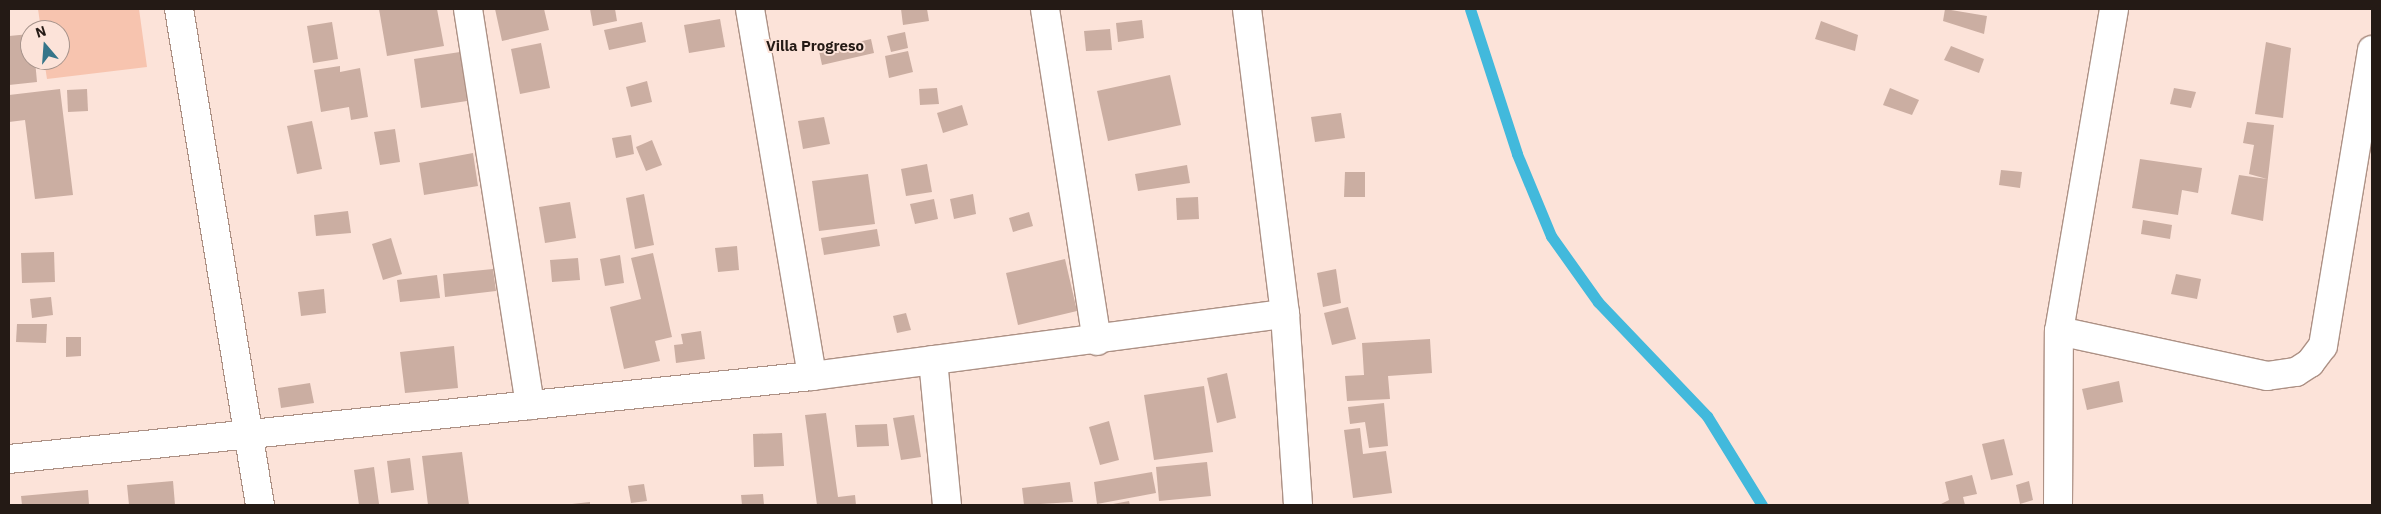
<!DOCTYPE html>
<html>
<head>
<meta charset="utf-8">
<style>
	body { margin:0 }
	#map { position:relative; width:2381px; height:514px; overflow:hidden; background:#fce3d9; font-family:"IBM Plex Sans",sans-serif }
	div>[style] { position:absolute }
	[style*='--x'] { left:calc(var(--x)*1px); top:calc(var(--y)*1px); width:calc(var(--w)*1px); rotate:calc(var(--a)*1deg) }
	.green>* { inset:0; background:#f7c4af }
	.stream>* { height:11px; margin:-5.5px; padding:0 5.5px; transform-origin:5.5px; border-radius:5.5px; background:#42b9dc }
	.building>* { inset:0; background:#cbaea2 }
	.roads { filter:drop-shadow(1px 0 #ad9185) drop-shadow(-1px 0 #ad9185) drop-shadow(0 1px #ad9185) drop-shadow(0 -1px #ad9185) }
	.street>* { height:28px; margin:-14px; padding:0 14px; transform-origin:14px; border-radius:14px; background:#fff }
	span { translate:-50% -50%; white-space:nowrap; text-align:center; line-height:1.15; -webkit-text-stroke:4px #fce3d9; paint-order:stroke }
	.neighbourhood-label { font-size:15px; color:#241a15; font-weight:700 }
	.frame { position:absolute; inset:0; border:10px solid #241a15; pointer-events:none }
	.north { position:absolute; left:20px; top:20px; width:50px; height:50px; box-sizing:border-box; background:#fce3d9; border:1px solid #a6938b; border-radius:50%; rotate:342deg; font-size:14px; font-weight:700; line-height:20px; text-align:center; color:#241a15 }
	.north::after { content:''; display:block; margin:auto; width:18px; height:22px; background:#367589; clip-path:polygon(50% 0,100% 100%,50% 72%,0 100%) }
</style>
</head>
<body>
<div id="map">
	<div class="green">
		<i style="clip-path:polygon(38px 9px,139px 9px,147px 67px,47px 79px,44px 60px,60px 60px,60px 30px,41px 30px)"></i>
	</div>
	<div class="stream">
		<i style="--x:1470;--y:9;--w:152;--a:72"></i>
		<i style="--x:1517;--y:154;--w:89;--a:67.5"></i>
		<i style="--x:1551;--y:236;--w:81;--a:54.5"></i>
		<i style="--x:1598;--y:302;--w:158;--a:46.3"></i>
		<i style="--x:1707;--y:416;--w:105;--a:58.3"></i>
	</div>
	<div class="building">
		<i style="clip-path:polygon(379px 9px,437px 9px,444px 46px,387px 56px)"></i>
		<i style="clip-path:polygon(495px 9px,544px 9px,549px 30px,502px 41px)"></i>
		<i style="clip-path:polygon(590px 9px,615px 9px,617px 21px,593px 26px)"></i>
		<i style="clip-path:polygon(901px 9px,927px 9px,929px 21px,903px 25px)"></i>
		<i style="clip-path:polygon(1945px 9px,1987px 16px,1984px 34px,1943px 21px)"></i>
		<i style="clip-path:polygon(720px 19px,725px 47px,689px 53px,684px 25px)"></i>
		<i style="clip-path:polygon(1142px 20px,1144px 38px,1118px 42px,1116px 23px)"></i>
		<i style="clip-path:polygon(1821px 21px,1858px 35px,1855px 51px,1815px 39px)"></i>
		<i style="clip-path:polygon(332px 22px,338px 59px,313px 63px,307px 26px)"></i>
		<i style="clip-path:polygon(642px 22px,646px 42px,609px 50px,604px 30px)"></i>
		<i style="clip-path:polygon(1110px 29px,1112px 50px,1086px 51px,1084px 31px)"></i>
		<i style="clip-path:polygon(905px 32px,908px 48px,891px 52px,887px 36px)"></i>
		<i style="clip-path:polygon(30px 34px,30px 60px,35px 60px,37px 82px,9px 85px,9px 36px)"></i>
		<i style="clip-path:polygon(871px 39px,874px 53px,822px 65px,819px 51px)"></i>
		<i style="clip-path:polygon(2266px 42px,2291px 48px,2283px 118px,2255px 114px)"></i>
		<i style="clip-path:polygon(541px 43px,550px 88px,520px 94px,511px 49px)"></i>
		<i style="clip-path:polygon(1951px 46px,1984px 59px,1979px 73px,1944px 60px)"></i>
		<i style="clip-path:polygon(908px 51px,913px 72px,889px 78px,885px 56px)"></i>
		<i style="clip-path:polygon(460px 52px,467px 101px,421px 108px,414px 59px)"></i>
		<i style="clip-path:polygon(340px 66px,340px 72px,360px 68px,368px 117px,351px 120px,349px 107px,321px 112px,314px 70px)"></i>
		<i style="clip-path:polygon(1170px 75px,1181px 125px,1108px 141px,1097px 91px)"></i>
		<i style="clip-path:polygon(647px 81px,652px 102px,631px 107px,626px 87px)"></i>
		<i style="clip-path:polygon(937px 88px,939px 104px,920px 105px,919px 89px)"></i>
		<i style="clip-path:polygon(1890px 88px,1919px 100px,1912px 115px,1883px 105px)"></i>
		<i style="clip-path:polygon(2174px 88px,2196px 92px,2191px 108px,2170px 104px)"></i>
		<i style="clip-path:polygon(60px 89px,73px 195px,35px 199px,25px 120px,9px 122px,9px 95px)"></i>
		<i style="clip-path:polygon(87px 89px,88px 111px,68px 112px,67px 90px)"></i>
		<i style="clip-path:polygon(962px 105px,968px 125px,943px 133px,937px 113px)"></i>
		<i style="clip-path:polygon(1341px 113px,1345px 138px,1315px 142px,1311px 117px)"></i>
		<i style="clip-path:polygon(824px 117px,830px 144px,803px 149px,798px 121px)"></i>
		<i style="clip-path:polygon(312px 121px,322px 169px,297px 174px,287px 126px)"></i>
		<i style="clip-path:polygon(2247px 122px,2274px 125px,2263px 221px,2231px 214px,2239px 175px,2267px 179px,2249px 174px,2254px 145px,2243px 143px)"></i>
		<i style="clip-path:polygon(395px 129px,400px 162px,380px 165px,374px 132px)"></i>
		<i style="clip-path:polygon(631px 135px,634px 154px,616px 158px,612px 138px)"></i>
		<i style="clip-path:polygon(652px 140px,662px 165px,646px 171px,636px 147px)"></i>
		<i style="clip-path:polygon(473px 153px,478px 186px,424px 195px,419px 163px)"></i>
		<i style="clip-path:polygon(2140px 159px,2202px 168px,2198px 193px,2182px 190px,2178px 215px,2132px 208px)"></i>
		<i style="clip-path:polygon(927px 164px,932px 192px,906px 196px,901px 169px)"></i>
		<i style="clip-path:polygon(1187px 165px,1190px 183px,1138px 191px,1135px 174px)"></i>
		<i style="clip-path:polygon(2001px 170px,2022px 172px,2020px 188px,1999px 185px)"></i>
		<i style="clip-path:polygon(1345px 172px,1365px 172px,1365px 197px,1344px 197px)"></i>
		<i style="clip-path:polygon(868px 174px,875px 224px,819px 231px,812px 181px)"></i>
		<i style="clip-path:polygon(644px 194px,654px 245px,635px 249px,626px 198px)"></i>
		<i style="clip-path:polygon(973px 194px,976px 214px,954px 219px,950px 199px)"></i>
		<i style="clip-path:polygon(1198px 197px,1199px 219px,1177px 220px,1176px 198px)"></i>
		<i style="clip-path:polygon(934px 199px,938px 219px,915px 224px,910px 204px)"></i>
		<i style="clip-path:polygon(570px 202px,576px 238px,545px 243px,539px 207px)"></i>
		<i style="clip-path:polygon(348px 211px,351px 233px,316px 236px,314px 215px)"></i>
		<i style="clip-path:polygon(1029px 212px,1033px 226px,1013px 232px,1009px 218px)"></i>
		<i style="clip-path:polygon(2143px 220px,2172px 225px,2170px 239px,2141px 234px)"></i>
		<i style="clip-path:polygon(877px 229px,880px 246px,824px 255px,821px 238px)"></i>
		<i style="clip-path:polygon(391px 238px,402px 274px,383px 280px,372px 244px)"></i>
		<i style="clip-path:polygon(737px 246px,739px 270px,718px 272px,715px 248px)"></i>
		<i style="clip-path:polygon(54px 252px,55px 282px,22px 283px,21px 253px)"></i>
		<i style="clip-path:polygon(653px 253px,672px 337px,655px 341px,660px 361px,624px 369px,610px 307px,641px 299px,631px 258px)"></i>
		<i style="clip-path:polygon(620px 255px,624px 283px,605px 286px,600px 259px)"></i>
		<i style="clip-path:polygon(578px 258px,580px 280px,552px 282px,550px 260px)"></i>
		<i style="clip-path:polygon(1065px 259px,1077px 311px,1018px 325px,1006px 273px)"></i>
		<i style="clip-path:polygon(493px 269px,496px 291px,445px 297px,443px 274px)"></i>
		<i style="clip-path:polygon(1336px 269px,1341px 303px,1323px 307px,1317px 273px)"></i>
		<i style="clip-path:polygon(2176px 274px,2201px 279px,2197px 299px,2171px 294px)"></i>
		<i style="clip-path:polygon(437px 275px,440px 298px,400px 302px,397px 280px)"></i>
		<i style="clip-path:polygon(324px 289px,326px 313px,301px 316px,298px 292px)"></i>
		<i style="clip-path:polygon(51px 297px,53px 315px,32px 318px,30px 299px)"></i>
		<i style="clip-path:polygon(1348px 307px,1356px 339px,1332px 345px,1324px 313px)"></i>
		<i style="clip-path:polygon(906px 313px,911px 330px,897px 333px,893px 316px)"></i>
		<i style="clip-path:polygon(17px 324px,47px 324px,46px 343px,16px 342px)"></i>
		<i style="clip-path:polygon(701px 331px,705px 359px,676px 363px,674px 345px,683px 344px,681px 334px)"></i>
		<i style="clip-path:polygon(66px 337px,81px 337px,81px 356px,66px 357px)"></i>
		<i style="clip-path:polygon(1430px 339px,1432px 373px,1388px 376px,1390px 399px,1347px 401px,1345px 376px,1364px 375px,1362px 343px)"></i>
		<i style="clip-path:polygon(454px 346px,458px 388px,405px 393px,400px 352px)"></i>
		<i style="clip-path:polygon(1227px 373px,1236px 418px,1217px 423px,1207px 378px)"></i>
		<i style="clip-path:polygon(2119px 381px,2123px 402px,2087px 410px,2082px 389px)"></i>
		<i style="clip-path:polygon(310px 383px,314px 403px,281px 408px,278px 388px)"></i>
		<i style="clip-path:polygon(1204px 386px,1213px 452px,1154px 460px,1144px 395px)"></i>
		<i style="clip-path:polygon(1384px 403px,1388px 446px,1369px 448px,1365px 422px,1350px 424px,1348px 407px)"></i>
		<i style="clip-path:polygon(826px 413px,838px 497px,855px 495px,856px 505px,817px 505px,805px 415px)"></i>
		<i style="clip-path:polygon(914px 415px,921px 457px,901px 460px,893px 418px)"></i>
		<i style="clip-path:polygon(1109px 421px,1119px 460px,1100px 465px,1089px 427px)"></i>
		<i style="clip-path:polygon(887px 424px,889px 446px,857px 447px,855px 425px)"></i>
		<i style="clip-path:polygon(1360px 428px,1363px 454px,1386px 451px,1392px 493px,1353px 498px,1344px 430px)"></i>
		<i style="clip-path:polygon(782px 433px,784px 466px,754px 467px,753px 434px)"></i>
		<i style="clip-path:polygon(2004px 439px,2013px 475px,1991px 480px,1982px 444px)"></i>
		<i style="clip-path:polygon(462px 452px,469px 505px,428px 505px,422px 456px)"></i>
		<i style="clip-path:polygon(410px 458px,414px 490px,391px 493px,387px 461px)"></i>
		<i style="clip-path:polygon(1207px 462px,1211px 496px,1159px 501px,1156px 467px)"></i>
		<i style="clip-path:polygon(374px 467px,379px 504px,359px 505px,354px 470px)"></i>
		<i style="clip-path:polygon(1152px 472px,1156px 493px,1097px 504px,1094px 482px)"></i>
		<i style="clip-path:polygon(1972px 475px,1977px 494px,1963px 497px,1965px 505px,1939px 505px,1949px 500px,1945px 482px)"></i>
		<i style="clip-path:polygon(173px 481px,175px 505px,129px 505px,127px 485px)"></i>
		<i style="clip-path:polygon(2029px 481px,2033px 500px,2020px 504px,2016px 485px)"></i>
		<i style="clip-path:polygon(1070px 482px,1073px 502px,1024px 505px,1022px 488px)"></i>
		<i style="clip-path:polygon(644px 484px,647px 501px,631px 503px,628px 486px)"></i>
		<i style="clip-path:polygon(88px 490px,89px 505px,22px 505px,21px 496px)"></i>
		<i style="clip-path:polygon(763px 494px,764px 505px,742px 505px,741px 495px)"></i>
		<i style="clip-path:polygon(1129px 501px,1130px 505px,1113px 505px,1113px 504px)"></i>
		<i style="clip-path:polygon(590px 502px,590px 505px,573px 505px,572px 504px)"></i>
	</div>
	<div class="roads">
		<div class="street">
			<i style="--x:179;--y:9;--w:503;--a:80.73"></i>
			<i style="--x:468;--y:9;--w:401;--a:81.1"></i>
			<i style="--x:750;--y:9;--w:372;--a:80.4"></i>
			<i style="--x:1045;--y:9;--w:336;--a:81.1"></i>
			<i style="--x:1247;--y:9;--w:307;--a:82.9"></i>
			<i style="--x:1285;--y:314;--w:191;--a:86.1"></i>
			<i style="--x:2059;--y:331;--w:213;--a:12.2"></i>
			<i style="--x:2267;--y:376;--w:29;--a:-8"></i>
			<i style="--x:2296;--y:372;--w:17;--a:-33"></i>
			<i style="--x:2310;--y:363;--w:21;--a:-53"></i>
			<i style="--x:2323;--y:346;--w:300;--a:-80.6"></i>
			<i style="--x:933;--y:360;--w:146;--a:84.5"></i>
			<i style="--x:9;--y:459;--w:807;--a:-5.9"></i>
			<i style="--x:812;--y:376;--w:477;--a:-7.5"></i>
			<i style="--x:2058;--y:505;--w:174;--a:-89.7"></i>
			<i style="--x:2059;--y:331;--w:327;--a:-80.3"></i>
		</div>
	</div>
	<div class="neighbourhood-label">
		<span style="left:815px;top:46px">Villa Progreso</span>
	</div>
	<div class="frame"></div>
	<div class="north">N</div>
</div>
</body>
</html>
